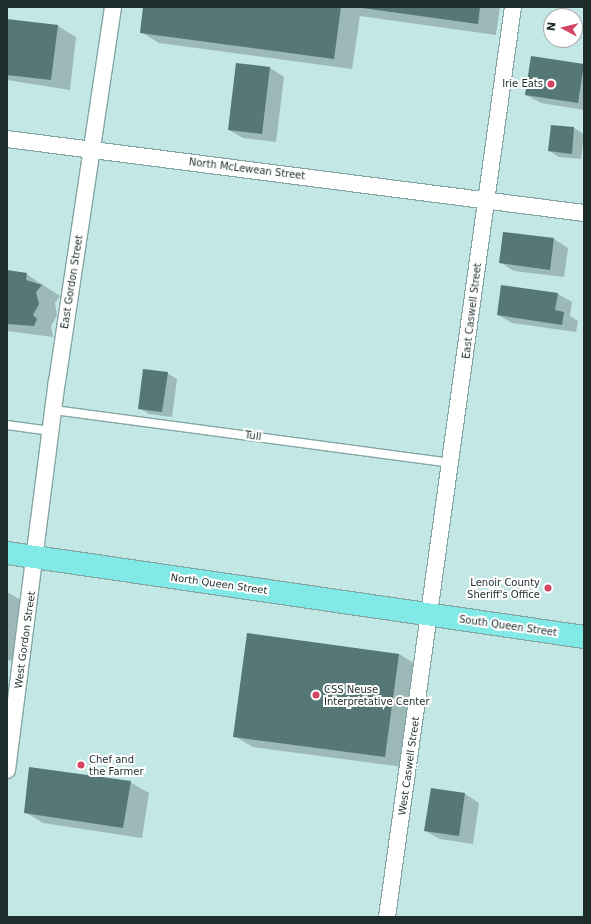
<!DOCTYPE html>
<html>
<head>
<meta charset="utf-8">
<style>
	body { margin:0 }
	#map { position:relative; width:591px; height:924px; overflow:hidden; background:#c3e7e5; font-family:"DejaVu Sans",sans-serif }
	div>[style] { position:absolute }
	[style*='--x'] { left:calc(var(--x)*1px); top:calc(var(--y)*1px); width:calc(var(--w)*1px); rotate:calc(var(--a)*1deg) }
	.shadow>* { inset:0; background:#0003 }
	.building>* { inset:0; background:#557775 }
	.roads { filter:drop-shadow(1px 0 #83a6a4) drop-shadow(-1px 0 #83a6a4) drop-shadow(0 1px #83a6a4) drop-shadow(0 -1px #83a6a4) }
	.lane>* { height:8px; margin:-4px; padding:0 4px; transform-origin:4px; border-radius:4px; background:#fff }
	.street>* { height:16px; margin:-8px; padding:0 8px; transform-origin:8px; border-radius:8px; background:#fff }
	.primary>* { height:22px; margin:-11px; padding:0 11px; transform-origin:11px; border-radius:11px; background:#81e9e6 }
	.dots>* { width:11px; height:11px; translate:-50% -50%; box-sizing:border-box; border:2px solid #fff; border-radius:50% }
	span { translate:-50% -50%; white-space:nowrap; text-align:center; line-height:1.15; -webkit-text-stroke:4px #fff; paint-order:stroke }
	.poi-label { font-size:10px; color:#1e2c2b }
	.right { translate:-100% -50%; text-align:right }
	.left { translate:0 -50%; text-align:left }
	.street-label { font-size:10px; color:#1e2c2b }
	.frame { position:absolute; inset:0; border:8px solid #1e2c2b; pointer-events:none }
	.north { position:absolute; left:543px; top:8px; width:40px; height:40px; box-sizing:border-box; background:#fff; border:1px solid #a5abaa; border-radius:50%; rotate:277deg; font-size:11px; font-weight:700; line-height:16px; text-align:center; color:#1e2c2b }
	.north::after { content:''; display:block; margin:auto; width:14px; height:18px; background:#d44462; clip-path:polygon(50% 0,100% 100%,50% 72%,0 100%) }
</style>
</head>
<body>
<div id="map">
	<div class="shadow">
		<i style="clip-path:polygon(144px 7px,500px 7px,496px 35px,360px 16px,352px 69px,159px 43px,141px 32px)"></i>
		<i style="clip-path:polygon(7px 20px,58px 26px,76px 37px,70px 90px,7px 80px)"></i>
		<i style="clip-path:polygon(237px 64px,270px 68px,284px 77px,276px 142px,243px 138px,229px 130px)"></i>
		<i style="clip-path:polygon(583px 65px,584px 110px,541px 103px,526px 95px)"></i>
		<i style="clip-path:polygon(552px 126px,574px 128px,584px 134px,581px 159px,559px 157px,549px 151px)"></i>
		<i style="clip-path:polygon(554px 239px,568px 248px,564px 277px,514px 271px,500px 262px)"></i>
		<i style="clip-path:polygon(7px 271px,26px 274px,60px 296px,55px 303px,57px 315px,51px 326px,53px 337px,7px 331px)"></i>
		<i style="clip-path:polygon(558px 294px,572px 302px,570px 316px,578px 321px,576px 332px,512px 323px,498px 315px)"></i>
		<i style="clip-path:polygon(167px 373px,177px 379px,172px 417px,149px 414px,139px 408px)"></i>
		<i style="clip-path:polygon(7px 592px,29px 605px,20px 662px,7px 660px)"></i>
		<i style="clip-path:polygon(399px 654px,417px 665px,403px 767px,253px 747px,234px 736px)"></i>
		<i style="clip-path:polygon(130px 782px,149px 793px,142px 838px,43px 823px,25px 812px)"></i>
		<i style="clip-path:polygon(432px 789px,465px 794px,479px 803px,473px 844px,440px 839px,425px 831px)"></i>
	</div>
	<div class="building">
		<i style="clip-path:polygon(143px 7px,341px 7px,334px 59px,140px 33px)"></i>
		<i style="clip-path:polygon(355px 7px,480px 7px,478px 24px)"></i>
		<i style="clip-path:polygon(7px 19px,58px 25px,51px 80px,7px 75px)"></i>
		<i style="clip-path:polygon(531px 56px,584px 64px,578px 103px,525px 95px)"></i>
		<i style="clip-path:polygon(236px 63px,270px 67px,262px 134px,228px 130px)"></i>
		<i style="clip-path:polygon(551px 125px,574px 127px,572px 154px,548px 151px)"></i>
		<i style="clip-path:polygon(503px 232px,554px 238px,550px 270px,499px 263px)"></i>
		<i style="clip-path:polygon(7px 270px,27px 273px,26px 280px,42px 285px,36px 292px,39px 304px,33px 315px,37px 319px,34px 326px,7px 324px)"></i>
		<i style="clip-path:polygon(501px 285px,558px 293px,555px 310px,564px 312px,562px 325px,497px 315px)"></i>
		<i style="clip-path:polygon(143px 369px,168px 372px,162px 412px,138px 409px)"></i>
		<i style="clip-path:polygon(247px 633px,399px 654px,385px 757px,233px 737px)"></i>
		<i style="clip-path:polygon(29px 767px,131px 781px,123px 828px,24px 813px)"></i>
		<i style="clip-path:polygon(431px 788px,465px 793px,459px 836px,424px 831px)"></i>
	</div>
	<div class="roads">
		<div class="lane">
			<i style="--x:54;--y:410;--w:401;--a:7.6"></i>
			<i style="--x:7;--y:425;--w:44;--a:7.8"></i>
		</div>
		<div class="street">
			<i style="--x:7;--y:139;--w:582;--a:7.31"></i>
			<i style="--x:7;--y:770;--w:391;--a:-82.7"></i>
			<i style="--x:57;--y:382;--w:379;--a:-81.5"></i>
			<i style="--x:387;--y:917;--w:919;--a:-82.12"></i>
		</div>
		<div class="primary">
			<i style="--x:7;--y:553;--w:583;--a:8.28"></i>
		</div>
	</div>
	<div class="dots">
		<i style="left:551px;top:84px;background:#d44462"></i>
		<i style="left:548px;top:588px;background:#d44462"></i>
		<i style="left:316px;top:695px;background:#d44462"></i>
		<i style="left:81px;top:765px;background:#d44462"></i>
	</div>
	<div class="poi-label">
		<span class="right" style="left:543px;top:84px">Irie Eats</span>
		<span class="right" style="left:540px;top:588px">Lenoir County<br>Sheriff's Office</span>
		<span class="left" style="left:324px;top:695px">CSS Neuse<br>Interpretative Center</span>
		<span class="left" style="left:89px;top:765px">Chef and<br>the Farmer</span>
	</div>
	<div class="street-label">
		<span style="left:247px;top:169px;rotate:7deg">North McLewean Street</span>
		<span style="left:72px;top:282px;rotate:-81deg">East Gordon Street</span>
		<span style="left:472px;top:311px;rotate:-83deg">East Caswell Street</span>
		<span style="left:253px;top:436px;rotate:8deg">Tull</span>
		<span style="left:219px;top:584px;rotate:8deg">North Queen Street</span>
		<span style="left:508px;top:626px;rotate:8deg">South Queen Street</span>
		<span style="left:25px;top:640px;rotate:-82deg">West Gordon Street</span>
		<span style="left:409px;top:766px;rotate:-82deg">West Caswell Street</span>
	</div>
	<div class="frame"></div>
	<div class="north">N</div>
</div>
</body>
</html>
